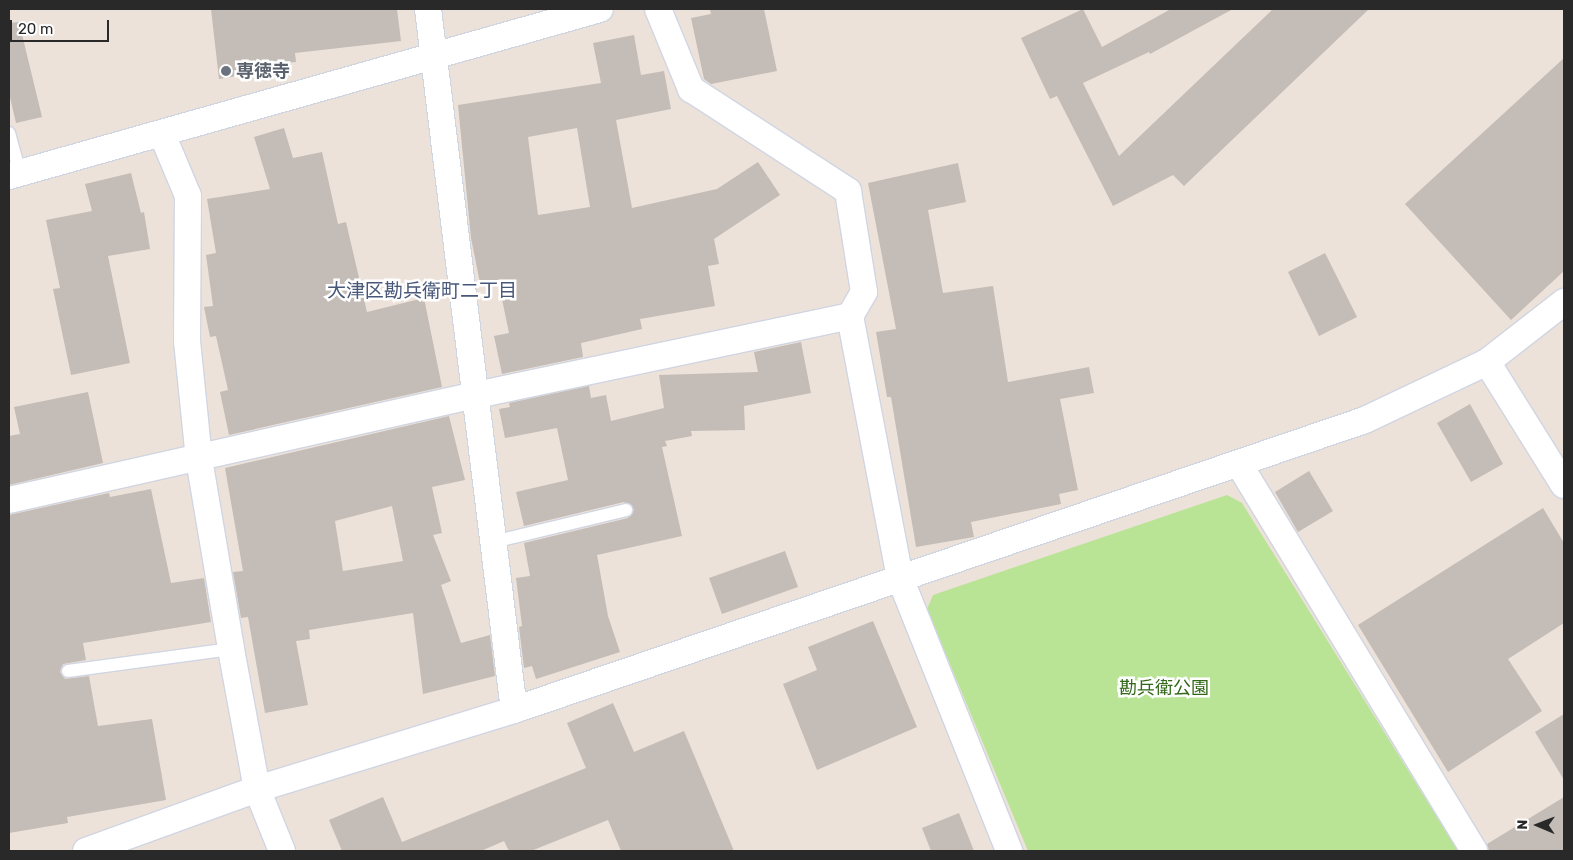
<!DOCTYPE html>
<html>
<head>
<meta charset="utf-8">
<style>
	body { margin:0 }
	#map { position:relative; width:1573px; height:860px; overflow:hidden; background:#ece2da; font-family:Rubik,"Noto Sans JP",sans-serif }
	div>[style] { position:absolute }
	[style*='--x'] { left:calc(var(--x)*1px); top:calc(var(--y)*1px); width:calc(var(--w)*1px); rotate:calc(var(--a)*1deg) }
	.green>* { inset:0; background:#b9e495 }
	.building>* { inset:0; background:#c4bcb7 }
	.roads { filter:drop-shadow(1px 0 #d0d5e2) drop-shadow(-1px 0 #d0d5e2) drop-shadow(0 1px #d0d5e2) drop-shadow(0 -1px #d0d5e2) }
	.lane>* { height:12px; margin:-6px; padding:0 6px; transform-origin:6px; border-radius:6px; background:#fff }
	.street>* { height:26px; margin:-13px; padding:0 13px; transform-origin:13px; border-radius:13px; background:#fff }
	.dots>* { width:14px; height:14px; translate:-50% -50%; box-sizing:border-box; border:2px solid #fff; border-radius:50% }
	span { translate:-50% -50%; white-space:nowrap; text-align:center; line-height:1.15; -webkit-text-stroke:5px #fff; paint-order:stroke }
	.worship-label { font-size:18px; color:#5b616d; font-weight:700 }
	.left { translate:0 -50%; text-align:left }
	.park-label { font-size:18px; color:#326718 }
	.neighbourhood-label { font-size:19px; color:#49587a }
	.frame { position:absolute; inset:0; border:10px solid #292929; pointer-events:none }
	.north { position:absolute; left:1513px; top:800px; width:50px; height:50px; -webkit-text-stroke:4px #fff; paint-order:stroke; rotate:271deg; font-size:14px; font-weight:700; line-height:20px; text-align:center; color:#292929 }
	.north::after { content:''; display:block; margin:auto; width:18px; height:22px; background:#292929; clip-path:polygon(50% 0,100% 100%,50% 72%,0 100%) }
	.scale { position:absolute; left:10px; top:20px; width:99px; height:22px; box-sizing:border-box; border:2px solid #292929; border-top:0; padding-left:6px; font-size:15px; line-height:18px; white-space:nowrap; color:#292929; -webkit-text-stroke:4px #fff; paint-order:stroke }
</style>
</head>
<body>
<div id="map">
	<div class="green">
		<i style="clip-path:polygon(1227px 495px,1242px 503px,1458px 851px,1028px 851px,927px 609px,933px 595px)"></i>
	</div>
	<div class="building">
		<i style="clip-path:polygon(211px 9px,397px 9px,401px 41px,295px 53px,296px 62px,285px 63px,286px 68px,219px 79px)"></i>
		<i style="clip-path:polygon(710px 9px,764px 9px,777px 71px,711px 84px,704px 79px,691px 18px,711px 14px)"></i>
		<i style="clip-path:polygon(1083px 9px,1102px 47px,1171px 9px,1233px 9px,1150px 54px,1149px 52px,1083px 83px,1119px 156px,1273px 9px,1369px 9px,1184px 186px,1173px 175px,1113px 206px,1057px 96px,1050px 99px,1021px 38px)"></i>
		<i style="clip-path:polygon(19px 22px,42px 117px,16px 123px,9px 93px,9px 23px)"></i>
		<i style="clip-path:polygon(evenodd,634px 35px,641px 75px,664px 71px,671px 109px,616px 120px,632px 208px,717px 189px,758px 162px,780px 195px,714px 239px,719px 264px,708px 266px,715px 306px,640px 319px,642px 329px,581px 343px,583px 357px,502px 374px,494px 336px,509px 333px,498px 280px,480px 283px,471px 238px,458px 105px,601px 83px,593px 43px,634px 35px,577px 128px,590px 207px,538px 215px,528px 137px,577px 128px)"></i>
		<i style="clip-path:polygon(1564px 58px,1564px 271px,1511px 320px,1405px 204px)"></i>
		<i style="clip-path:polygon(284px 128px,293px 158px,322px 152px,338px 224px,346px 222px,367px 312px,424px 298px,442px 387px,229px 435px,220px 392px,228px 390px,216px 336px,210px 337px,204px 307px,213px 306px,206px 255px,216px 253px,207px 199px,270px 189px,254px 137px)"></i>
		<i style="clip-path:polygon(958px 163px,966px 202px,928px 210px,943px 293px,993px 286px,1008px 382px,1089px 367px,1094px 393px,1060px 399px,1078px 490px,1059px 494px,1061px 504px,971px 522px,974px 537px,916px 547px,891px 397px,887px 397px,876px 332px,896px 329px,868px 183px)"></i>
		<i style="clip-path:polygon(131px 173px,141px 213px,144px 212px,150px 249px,108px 256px,130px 363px,71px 375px,53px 289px,60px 288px,46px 220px,92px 211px,85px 184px)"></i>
		<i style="clip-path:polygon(1325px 253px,1357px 317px,1319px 336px,1288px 272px)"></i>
		<i style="clip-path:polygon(801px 342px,811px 393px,744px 406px,745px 430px,691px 431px,692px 436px,665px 441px,667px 446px,662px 447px,682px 536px,597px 555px,608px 616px,620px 652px,536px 679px,532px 666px,524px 668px,519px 627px,522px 626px,516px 578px,530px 576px,524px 543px,628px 518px,634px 509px,624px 502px,524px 526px,516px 492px,568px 480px,557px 428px,505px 438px,499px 409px,510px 407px,509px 403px,589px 386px,591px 398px,606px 395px,611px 421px,664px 408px,659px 375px,758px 372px,754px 352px)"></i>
		<i style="clip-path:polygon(88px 392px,103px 463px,9px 485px,9px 436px,20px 434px,14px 407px)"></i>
		<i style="clip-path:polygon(1470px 404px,1503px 464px,1471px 482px,1437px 423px)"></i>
		<i style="clip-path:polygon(evenodd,449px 416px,465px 480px,432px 487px,442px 533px,433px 535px,451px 581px,441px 585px,461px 643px,490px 635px,495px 676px,423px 694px,413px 613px,309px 630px,310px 639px,296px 641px,308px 705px,265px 713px,248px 617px,241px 618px,233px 572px,243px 571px,225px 468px,449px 416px,392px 506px,403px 561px,343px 571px,335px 521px,392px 506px)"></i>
		<i style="clip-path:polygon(1309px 471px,1333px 511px,1298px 532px,1275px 492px)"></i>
		<i style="clip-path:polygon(151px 489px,171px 583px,204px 578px,211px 622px,83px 643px,86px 660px,63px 664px,60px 672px,65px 679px,89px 676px,98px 726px,152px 719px,166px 800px,67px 817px,68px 823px,9px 833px,9px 515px,109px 493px,110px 497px)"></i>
		<i style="clip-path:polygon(1543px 508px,1564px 543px,1564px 623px,1508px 659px,1542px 711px,1448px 772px,1358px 625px)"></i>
		<i style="clip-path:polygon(785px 551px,798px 587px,722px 614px,709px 578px)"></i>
		<i style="clip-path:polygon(873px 621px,917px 727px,817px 770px,783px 684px,817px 670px,808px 647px)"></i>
		<i style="clip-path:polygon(613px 703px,634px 752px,684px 731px,734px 851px,621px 851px,608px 820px,531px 851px,509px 851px,504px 841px,481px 851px,342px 851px,329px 820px,383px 797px,402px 842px,586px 768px,567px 723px)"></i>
		<i style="clip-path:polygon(1564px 714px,1564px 780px,1535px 732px)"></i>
		<i style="clip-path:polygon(1564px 797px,1564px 851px,1489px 851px,1487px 844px)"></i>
		<i style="clip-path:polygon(959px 813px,974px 851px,931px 851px,922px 828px)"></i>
	</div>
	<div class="roads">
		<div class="lane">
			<i style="--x:9;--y:133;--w:41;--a:74.6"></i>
			<i style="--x:493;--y:542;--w:137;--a:-13.5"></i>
			<i style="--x:68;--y:671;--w:164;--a:-7.7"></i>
		</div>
		<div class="street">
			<i style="--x:428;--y:9;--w:706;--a:83.01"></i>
			<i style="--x:658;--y:9;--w:87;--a:67.6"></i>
			<i style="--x:691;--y:89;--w:187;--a:33"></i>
			<i style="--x:848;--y:191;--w:102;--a:81"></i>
			<i style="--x:864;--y:292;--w:28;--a:120"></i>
			<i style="--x:850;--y:316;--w:267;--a:79.2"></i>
			<i style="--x:900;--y:578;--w:294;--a:68.2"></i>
			<i style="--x:162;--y:134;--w:67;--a:67.2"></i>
			<i style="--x:188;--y:196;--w:145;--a:90.4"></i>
			<i style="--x:187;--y:341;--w:119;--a:84.2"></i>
			<i style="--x:199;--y:459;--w:193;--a:80.4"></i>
			<i style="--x:231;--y:649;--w:142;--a:79.5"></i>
			<i style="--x:257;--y:789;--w:67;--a:68"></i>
			<i style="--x:9;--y:176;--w:614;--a:-15.78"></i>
			<i style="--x:1487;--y:362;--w:145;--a:58"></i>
			<i style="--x:1239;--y:464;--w:453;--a:58.7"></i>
			<i style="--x:9;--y:500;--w:479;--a:-12.7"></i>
			<i style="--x:476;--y:395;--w:382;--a:-11.9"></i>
			<i style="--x:86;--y:851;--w:182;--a:-19.9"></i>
			<i style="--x:257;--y:789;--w:269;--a:-17.1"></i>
			<i style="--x:514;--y:710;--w:899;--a:-18.82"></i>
			<i style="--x:1365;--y:420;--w:135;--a:-25.4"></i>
			<i style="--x:1487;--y:362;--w:98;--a:-37.9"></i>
		</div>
	</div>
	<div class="dots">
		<i style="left:226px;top:71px;background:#6b7280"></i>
	</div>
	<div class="worship-label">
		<span class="left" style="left:236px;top:71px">専徳寺</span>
	</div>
	<div class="park-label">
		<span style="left:1164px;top:688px">勘兵衛公園</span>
	</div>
	<div class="neighbourhood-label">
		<span style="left:422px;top:291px">大津区勘兵衛町二丁目</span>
	</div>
	<div class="frame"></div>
	<div class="north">N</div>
	<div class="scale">20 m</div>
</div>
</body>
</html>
